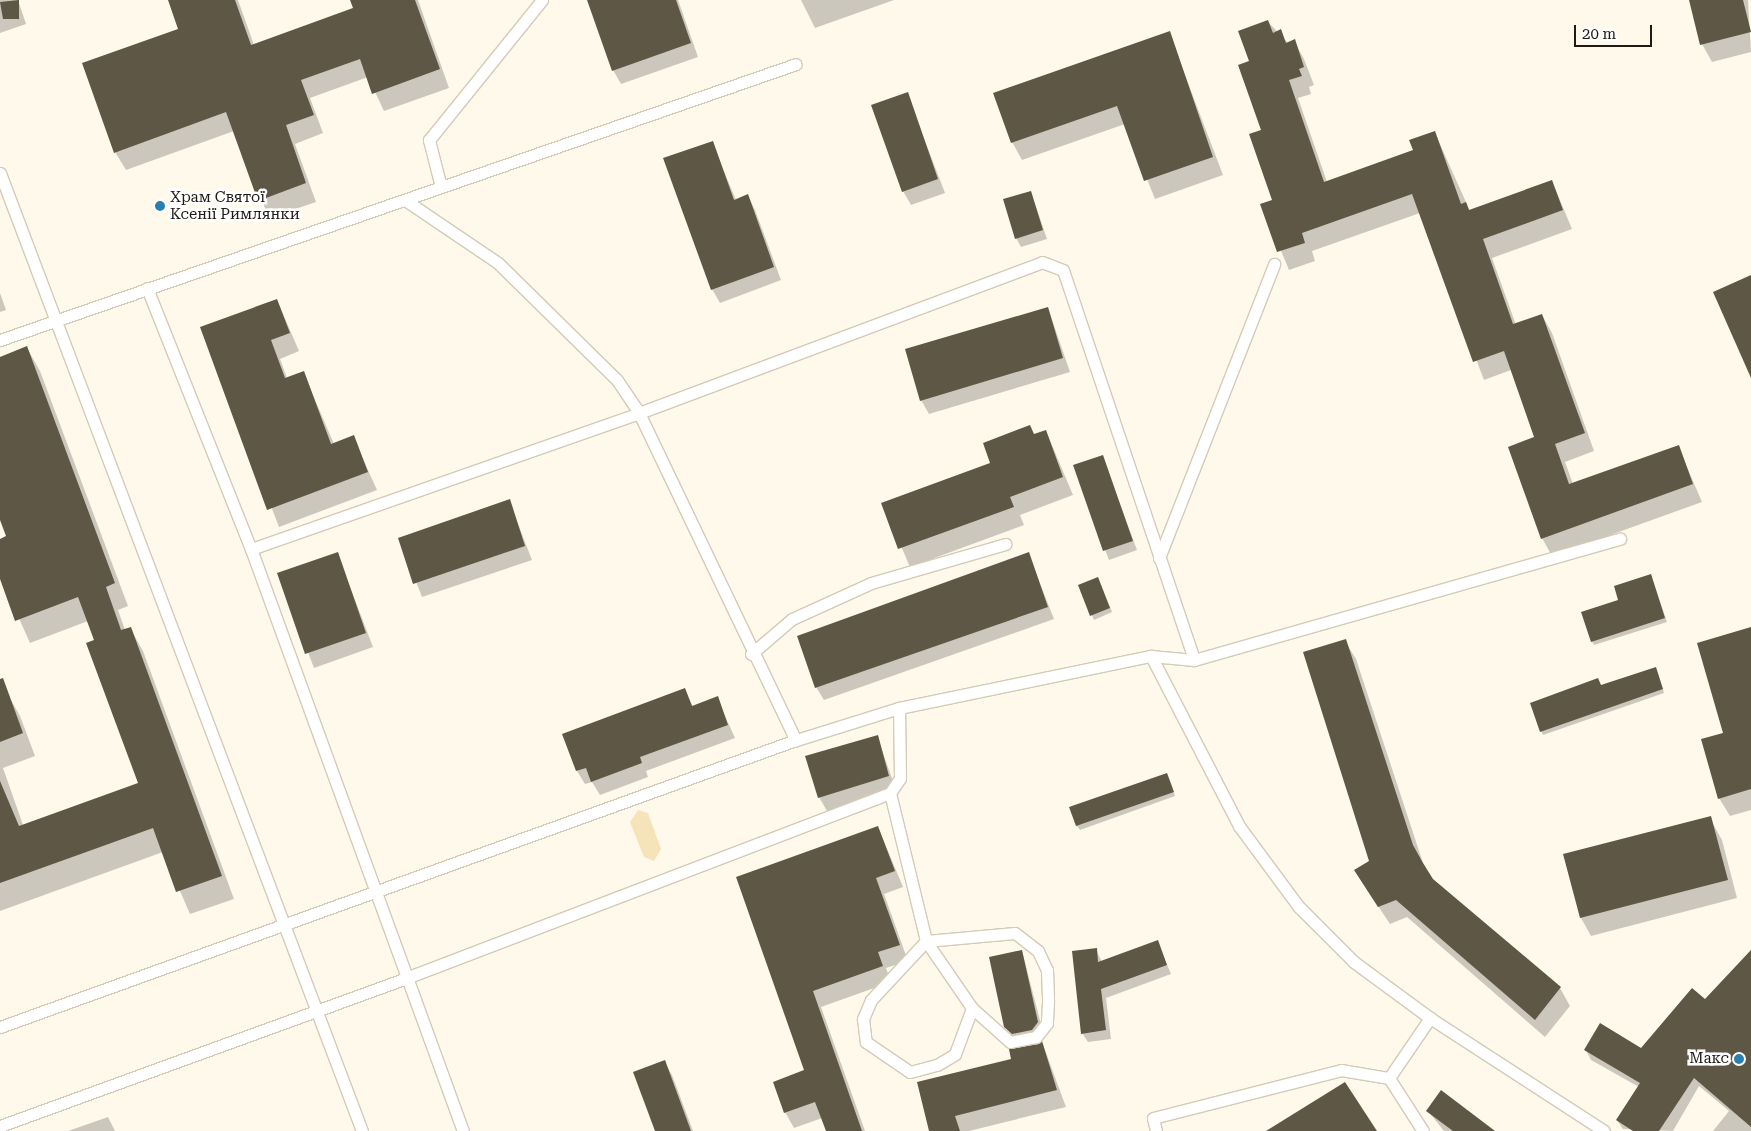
<!DOCTYPE html>
<html>
<head>
<meta charset="utf-8">
<style>
	body { margin:0 }
	#map { position:relative; width:1751px; height:1131px; overflow:hidden; background:#fff9ec; font-family:"Roboto Serif",serif }
	div>[style] { position:absolute }
	[style*='--x'] { left:calc(var(--x)*1px); top:calc(var(--y)*1px); width:calc(var(--w)*1px); rotate:calc(var(--a)*1deg) }
	.green>* { inset:0; background:#f5e3b9 }
	.shadow>* { inset:0; background:#0003 }
	.building>* { inset:0; background:#5f5745 }
	.roads { filter:drop-shadow(1px 0 #d4cbb6) drop-shadow(-1px 0 #d4cbb6) drop-shadow(0 1px #d4cbb6) drop-shadow(0 -1px #d4cbb6) }
	.service>* { height:11px; margin:-5.5px; padding:0 5.5px; transform-origin:5.5px; border-radius:5.5px; background:#fff }
	.dots>* { width:14px; height:14px; translate:-50% -50%; box-sizing:border-box; border:2px solid #fff; border-radius:50% }
	span { translate:-50% -50%; white-space:nowrap; text-align:center; line-height:1.15; -webkit-text-stroke:5px #fff; paint-order:stroke }
	.poi-label { font-size:15px; color:#1f1b14 }
	.left { translate:0 -50%; text-align:left }
	.right { translate:-100% -50%; text-align:right }
	.scale { position:absolute; left:1574px; top:25px; width:78px; height:22px; box-sizing:border-box; border:2px solid #1f1b14; border-top:0; padding-left:6px; font-size:15px; line-height:18px; white-space:nowrap; color:#1f1b14; -webkit-text-stroke:4px #fff; paint-order:stroke }
</style>
</head>
<body>
<div id="map">
	<div class="green">
		<i style="clip-path:polygon(638px 810px,648px 813px,661px 849px,654px 861px,644px 857px,630px 822px)"></i>
	</div>
	<div class="shadow">
		<i style="clip-path:polygon(0 0,18px 0,26px 24px,0 33px)"></i>
		<i style="clip-path:polygon(169px 0,238px 0,254px 45px,354px 8px,351px 0,418px 0,449px 88px,384px 111px,368px 77px,310px 98px,323px 133px,295px 144px,316px 202px,269px 218px,234px 131px,126px 170px,115px 152px,180px 30px)"></i>
		<i style="clip-path:polygon(601px 0,678px 0,698px 57px,621px 84px,613px 70px)"></i>
		<i style="clip-path:polygon(801px 0,894px 0,815px 28px)"></i>
		<i style="clip-path:polygon(1691px 0,1748px 0,1751px 52px,1712px 62px,1702px 44px)"></i>
		<i style="clip-path:polygon(1268px 22px,1288px 43px,1294px 41px,1304px 59px,1314px 85px,1309px 87px,1311px 94px,1298px 98px,1327px 182px,1415px 151px,1435px 133px,1470px 211px,1552px 181px,1572px 229px,1492px 258px,1516px 325px,1542px 315px,1552px 333px,1594px 451px,1565px 462px,1573px 484px,1678px 446px,1702px 502px,1552px 556px,1542px 538px,1536px 438px,1511px 370px,1484px 380px,1420px 213px,1312px 251px,1315px 261px,1289px 270px,1262px 205px,1274px 201px,1250px 62px)"></i>
		<i style="clip-path:polygon(1169px 33px,1223px 175px,1155px 199px,1125px 124px,1022px 160px,1012px 142px)"></i>
		<i style="clip-path:polygon(907px 94px,945px 193px,911px 205px,903px 191px)"></i>
		<i style="clip-path:polygon(712px 143px,736px 200px,748px 196px,755px 210px,781px 280px,720px 303px,712px 289px)"></i>
		<i style="clip-path:polygon(1031px 192px,1047px 239px,1021px 247px,1016px 238px)"></i>
		<i style="clip-path:polygon(0 293px,6px 310px,0 312px)"></i>
		<i style="clip-path:polygon(277px 300px,299px 351px,280px 359px,287px 378px,303px 372px,334px 444px,353px 437px,377px 490px,279px 527px,202px 328px)"></i>
		<i style="clip-path:polygon(1048px 308px,1070px 372px,929px 414px,921px 400px)"></i>
		<i style="clip-path:polygon(27px 348px,40px 371px,128px 606px,118px 610px,125px 630px,130px 628px,143px 651px,234px 899px,190px 914px,163px 852px,0 911px,0 696px,7px 693px,20px 716px,35px 756px,3px 768px,23px 825px,139px 784px,88px 621px,30px 643px,0 576px,0 540px,8px 537px,0 517px,0 358px)"></i>
		<i style="clip-path:polygon(1046px 431px,1073px 495px,1020px 515px,1024px 525px,910px 567px,883px 504px,992px 464px)"></i>
		<i style="clip-path:polygon(1102px 456px,1137px 550px,1109px 560px,1074px 466px)"></i>
		<i style="clip-path:polygon(509px 501px,532px 560px,422px 597px,399px 538px)"></i>
		<i style="clip-path:polygon(337px 553px,373px 647px,314px 668px,278px 574px)"></i>
		<i style="clip-path:polygon(1028px 553px,1054px 619px,824px 700px,816px 687px)"></i>
		<i style="clip-path:polygon(1651px 575px,1667px 622px,1594px 645px,1592px 641px,1620px 600px)"></i>
		<i style="clip-path:polygon(1098px 578px,1112px 612px,1094px 620px,1080px 586px)"></i>
		<i style="clip-path:polygon(1751px 628px,1751px 810px,1730px 816px,1719px 798px)"></i>
		<i style="clip-path:polygon(1345px 641px,1356px 659px,1423px 863px,1432px 880px,1560px 988px,1570px 1006px,1545px 1037px,1407px 917px,1390px 924px,1366px 888px,1370px 862px)"></i>
		<i style="clip-path:polygon(1657px 673px,1664px 693px,1543px 735px,1541px 731px,1601px 687px)"></i>
		<i style="clip-path:polygon(684px 689px,693px 707px,717px 698px,735px 738px,646px 771px,648px 777px,600px 795px,592px 782px,585px 784px,577px 771px)"></i>
		<i style="clip-path:polygon(877px 736px,896px 790px,827px 811px,819px 797px)"></i>
		<i style="clip-path:polygon(1169px 778px,1175px 796px,1080px 830px,1077px 826px,1071px 808px)"></i>
		<i style="clip-path:polygon(1712px 822px,1722px 840px,1737px 898px,1591px 936px,1581px 918px,1565px 855px)"></i>
		<i style="clip-path:polygon(878px 827px,903px 887px,884px 894px,908px 961px,886px 968px,891px 982px,821px 1007px,865px 1131px,827px 1131px,822px 1118px,794px 1128px,785px 1112px,806px 1071px,737px 878px)"></i>
		<i style="clip-path:polygon(1157px 941px,1171px 974px,1106px 998px,1111px 1039px,1088px 1042px,1082px 1033px,1096px 950px,1102px 962px)"></i>
		<i style="clip-path:polygon(1022px 951px,1043px 1032px,1018px 1043px,1007px 1028px)"></i>
		<i style="clip-path:polygon(1751px 965px,1751px 1131px,1713px 1131px,1729px 1111px,1699px 1086px,1673px 1131px,1623px 1129px,1617px 1120px,1639px 1087px,1591px 1060px,1586px 1050px,1642px 1049px)"></i>
		<i style="clip-path:polygon(1042px 1042px,1066px 1107px,969px 1131px,930px 1131px,1013px 1060px)"></i>
		<i style="clip-path:polygon(664px 1062px,672px 1075px,693px 1131px,657px 1131px)"></i>
		<i style="clip-path:polygon(1428px 1111px,1493px 1131px,1444px 1131px)"></i>
		<i style="clip-path:polygon(108px 1117px,115px 1131px,68px 1131px)"></i>
	</div>
	<div class="building">
		<i style="clip-path:polygon(19px 0,19px 19px,3px 19px,0 2px)"></i>
		<i style="clip-path:polygon(168px 0,235px 0,251px 45px,353px 8px,350px 0,415px 0,440px 69px,372px 94px,360px 59px,301px 80px,314px 115px,286px 125px,306px 183px,258px 201px,226px 112px,114px 153px,82px 63px,178px 29px)"></i>
		<i style="clip-path:polygon(587px 0,676px 0,691px 43px,612px 71px)"></i>
		<i style="clip-path:polygon(1689px 0,1743px 0,1751px 32px,1700px 45px)"></i>
		<i style="clip-path:polygon(1268px 20px,1273px 33px,1281px 29px,1286px 43px,1295px 39px,1304px 67px,1299px 69px,1302px 76px,1289px 80px,1324px 182px,1413px 150px,1409px 140px,1435px 131px,1461px 204px,1466px 202px,1469px 210px,1552px 180px,1563px 210px,1483px 239px,1513px 324px,1542px 314px,1585px 433px,1555px 444px,1569px 484px,1679px 445px,1693px 484px,1541px 539px,1508px 447px,1534px 437px,1504px 351px,1473px 362px,1412px 194px,1302px 233px,1305px 243px,1277px 252px,1260px 204px,1272px 200px,1249px 134px,1261px 130px,1238px 65px,1249px 61px,1238px 31px)"></i>
		<i style="clip-path:polygon(1170px 31px,1213px 157px,1144px 181px,1117px 106px,1011px 143px,993px 93px)"></i>
		<i style="clip-path:polygon(908px 92px,938px 179px,902px 192px,871px 105px)"></i>
		<i style="clip-path:polygon(713px 141px,734px 200px,748px 194px,774px 267px,711px 290px,663px 158px)"></i>
		<i style="clip-path:polygon(1031px 191px,1043px 230px,1015px 239px,1003px 199px)"></i>
		<i style="clip-path:polygon(1751px 275px,1751px 378px,1713px 292px)"></i>
		<i style="clip-path:polygon(277px 299px,290px 333px,271px 340px,285px 378px,304px 371px,331px 444px,354px 435px,368px 472px,267px 510px,200px 327px)"></i>
		<i style="clip-path:polygon(1048px 307px,1063px 358px,920px 401px,905px 349px)"></i>
		<i style="clip-path:polygon(27px 346px,115px 583px,106px 587px,121px 630px,131px 627px,222px 876px,176px 892px,153px 828px,0 883px,0 781px,19px 826px,138px 783px,86px 643px,94px 640px,78px 597px,15px 621px,0 579px,0 539px,6px 536px,0 520px,0 357px)"></i>
		<i style="clip-path:polygon(1030px 425px,1034px 434px,1046px 430px,1063px 477px,1010px 497px,1014px 507px,898px 549px,881px 503px,990px 463px,983px 443px)"></i>
		<i style="clip-path:polygon(1103px 455px,1133px 541px,1103px 551px,1073px 465px)"></i>
		<i style="clip-path:polygon(510px 499px,525px 546px,413px 584px,398px 538px)"></i>
		<i style="clip-path:polygon(338px 552px,366px 633px,305px 654px,277px 573px)"></i>
		<i style="clip-path:polygon(1029px 552px,1048px 607px,815px 688px,797px 636px)"></i>
		<i style="clip-path:polygon(1651px 574px,1665px 618px,1591px 642px,1581px 612px,1618px 600px,1614px 586px)"></i>
		<i style="clip-path:polygon(1098px 577px,1110px 608px,1090px 616px,1078px 585px)"></i>
		<i style="clip-path:polygon(1751px 627px,1751px 789px,1718px 799px,1701px 739px,1723px 733px,1697px 643px)"></i>
		<i style="clip-path:polygon(1346px 639px,1413px 845px,1423px 863px,1433px 879px,1561px 987px,1535px 1020px,1396px 900px,1378px 907px,1354px 870px,1369px 861px,1303px 652px)"></i>
		<i style="clip-path:polygon(1656px 667px,1663px 689px,1540px 732px,1530px 703px,1598px 678px,1601px 685px)"></i>
		<i style="clip-path:polygon(3px 678px,23px 733px,0 742px,0 679px)"></i>
		<i style="clip-path:polygon(685px 688px,692px 706px,718px 696px,728px 725px,640px 757px,642px 763px,591px 782px,586px 768px,576px 771px,562px 734px)"></i>
		<i style="clip-path:polygon(878px 735px,889px 776px,818px 798px,805px 756px)"></i>
		<i style="clip-path:polygon(1167px 773px,1174px 792px,1076px 826px,1069px 807px)"></i>
		<i style="clip-path:polygon(1711px 816px,1728px 880px,1580px 918px,1563px 854px)"></i>
		<i style="clip-path:polygon(878px 826px,895px 871px,876px 878px,900px 945px,878px 952px,883px 966px,813px 991px,862px 1131px,826px 1131px,815px 1102px,784px 1113px,773px 1082px,804px 1070px,736px 877px)"></i>
		<i style="clip-path:polygon(1158px 940px,1167px 965px,1101px 989px,1106px 1030px,1081px 1034px,1072px 951px,1097px 948px,1098px 962px)"></i>
		<i style="clip-path:polygon(1022px 950px,1038px 1022px,1032px 1030px,1012px 1034px,1004px 1027px,989px 957px)"></i>
		<i style="clip-path:polygon(1751px 950px,1751px 1127px,1694px 1078px,1659px 1131px,1633px 1131px,1616px 1120px,1640px 1083px,1584px 1050px,1600px 1023px,1641px 1048px,1692px 988px,1705px 999px)"></i>
		<i style="clip-path:polygon(1042px 1041px,1057px 1090px,955px 1116px,960px 1131px,929px 1131px,917px 1082px,1011px 1059px,1009px 1049px)"></i>
		<i style="clip-path:polygon(665px 1060px,691px 1131px,655px 1131px,633px 1072px)"></i>
		<i style="clip-path:polygon(1345px 1082px,1377px 1131px,1266px 1131px)"></i>
		<i style="clip-path:polygon(1441px 1090px,1495px 1131px,1453px 1131px,1426px 1111px)"></i>
	</div>
	<div class="roads">
		<div class="service">
			<i style="--x:0;--y:173;--w:1024;--a:69.3"></i>
			<i style="--x:441;--y:187;--w:49;--a:-104.3"></i>
			<i style="--x:429;--y:140;--w:180;--a:-51.1"></i>
			<i style="--x:405;--y:200;--w:112;--a:34.1"></i>
			<i style="--x:498;--y:263;--w:167;--a:44.5"></i>
			<i style="--x:617;--y:380;--w:40;--a:56"></i>
			<i style="--x:639;--y:413;--w:363;--a:64.4"></i>
			<i style="--x:147;--y:288;--w:281;--a:68.3"></i>
			<i style="--x:251;--y:549;--w:619;--a:69.99"></i>
			<i style="--x:0;--y:340;--w:842;--a:-19.12"></i>
			<i style="--x:251;--y:549;--w:411;--a:-19.3"></i>
			<i style="--x:639;--y:413;--w:430;--a:-20.5"></i>
			<i style="--x:1042;--y:262;--w:22;--a:21"></i>
			<i style="--x:1063;--y:270;--w:411;--a:71.4"></i>
			<i style="--x:1159;--y:558;--w:316;--a:-68.6"></i>
			<i style="--x:751;--y:654;--w:54;--a:-40.5"></i>
			<i style="--x:792;--y:619;--w:87;--a:-24.5"></i>
			<i style="--x:871;--y:583;--w:140;--a:-16.2"></i>
			<i style="--x:1151;--y:656;--w:191;--a:62.6"></i>
			<i style="--x:1239;--y:826;--w:101;--a:53.5"></i>
			<i style="--x:1299;--y:907;--w:78;--a:45"></i>
			<i style="--x:1354;--y:962;--w:94;--a:36.4"></i>
			<i style="--x:1430;--y:1018;--w:207;--a:33"></i>
			<i style="--x:890;--y:793;--w:152;--a:76.3"></i>
			<i style="--x:926;--y:941;--w:81;--a:133"></i>
			<i style="--x:871;--y:1000;--w:21;--a:113"></i>
			<i style="--x:863;--y:1019;--w:23;--a:83"></i>
			<i style="--x:866;--y:1042;--w:53;--a:34.3"></i>
			<i style="--x:910;--y:1072;--w:28;--a:-15"></i>
			<i style="--x:937;--y:1065;--w:21;--a:-31"></i>
			<i style="--x:955;--y:1054;--w:49;--a:-69.7"></i>
			<i style="--x:972;--y:1008;--w:81;--a:-124.5"></i>
			<i style="--x:926;--y:941;--w:89;--a:-5.1"></i>
			<i style="--x:1015;--y:933;--w:29;--a:38"></i>
			<i style="--x:1038;--y:951;--w:21;--a:65"></i>
			<i style="--x:1047;--y:970;--w:32;--a:88"></i>
			<i style="--x:1048;--y:1002;--w:21;--a:93"></i>
			<i style="--x:1047;--y:1023;--w:18;--a:128"></i>
			<i style="--x:1036;--y:1037;--w:26;--a:169"></i>
			<i style="--x:1010;--y:1042;--w:51;--a:-138.2"></i>
			<i style="--x:0;--y:1027;--w:846;--a:-19.83"></i>
			<i style="--x:796;--y:740;--w:108;--a:-17.3"></i>
			<i style="--x:899;--y:708;--w:257;--a:-11.7"></i>
			<i style="--x:1151;--y:656;--w:43;--a:5.3"></i>
			<i style="--x:1194;--y:660;--w:443;--a:-15.9"></i>
			<i style="--x:0;--y:1126;--w:432;--a:-20"></i>
			<i style="--x:406;--y:978;--w:518;--a:-20.92"></i>
			<i style="--x:890;--y:793;--w:18;--a:-56"></i>
			<i style="--x:900;--y:778;--w:70;--a:-90.8"></i>
			<i style="--x:1156;--y:1131;--w:13;--a:-103"></i>
			<i style="--x:1153;--y:1118;--w:194;--a:-14.3"></i>
			<i style="--x:1341;--y:1070;--w:49;--a:9.5"></i>
			<i style="--x:1423;--y:1131;--w:63;--a:-122.7"></i>
			<i style="--x:1389;--y:1078;--w:73;--a:-55.7"></i>
		</div>
	</div>
	<div class="dots">
		<i style="left:160px;top:206px;background:#297fae"></i>
		<i style="left:1739px;top:1059px;background:#297fae"></i>
	</div>
	<div class="poi-label">
		<span class="left" style="left:170px;top:206px">Храм Святої<br>Ксенії Римлянки</span>
		<span class="right" style="left:1729px;top:1059px">Макс</span>
	</div>
	<div class="scale">20 m</div>
</div>
</body>
</html>
